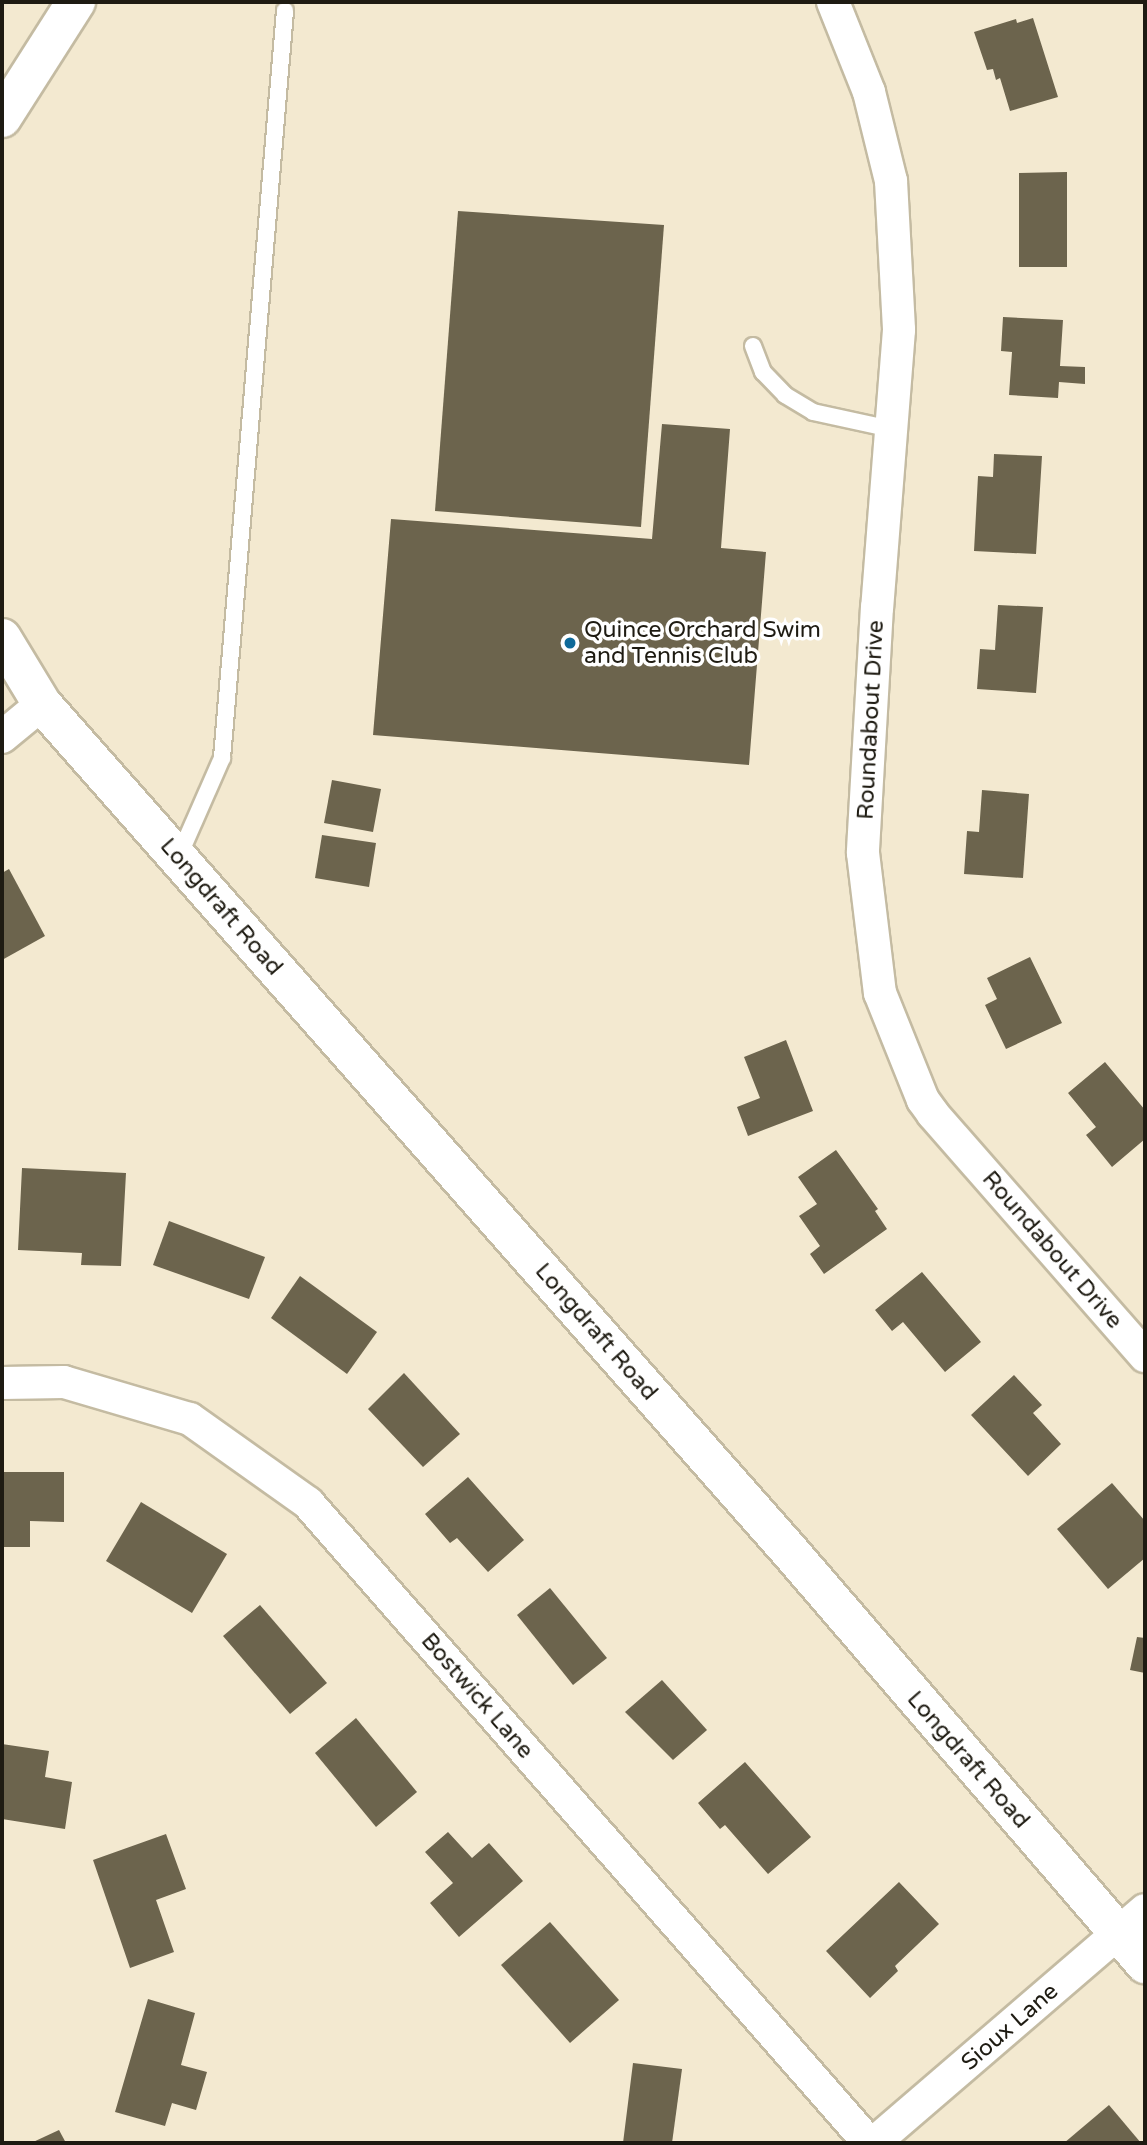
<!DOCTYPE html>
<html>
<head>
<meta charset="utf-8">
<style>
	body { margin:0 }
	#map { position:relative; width:1147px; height:2145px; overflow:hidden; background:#f3e9d0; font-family:"Varela Round",sans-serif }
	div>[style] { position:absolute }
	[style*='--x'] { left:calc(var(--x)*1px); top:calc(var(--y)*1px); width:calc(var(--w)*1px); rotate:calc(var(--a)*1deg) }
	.building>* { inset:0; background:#6c644d }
	.roads { filter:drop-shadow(2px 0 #c4bba2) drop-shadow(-2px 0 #c4bba2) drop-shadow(0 2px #c4bba2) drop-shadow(0 -2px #c4bba2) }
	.lane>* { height:16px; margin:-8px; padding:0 8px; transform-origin:8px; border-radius:8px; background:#fff }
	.street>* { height:32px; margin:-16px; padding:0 16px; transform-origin:16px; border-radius:16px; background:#fff }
	.secondary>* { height:38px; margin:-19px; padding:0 19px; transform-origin:19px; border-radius:19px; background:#fff }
	.primary>* { height:38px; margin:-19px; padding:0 19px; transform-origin:19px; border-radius:19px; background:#fff }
	.dots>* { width:19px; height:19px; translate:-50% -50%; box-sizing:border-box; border:4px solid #fff; border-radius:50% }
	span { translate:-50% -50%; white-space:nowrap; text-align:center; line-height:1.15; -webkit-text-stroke:7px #fff; paint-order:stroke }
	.poi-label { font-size:23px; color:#1e1b12 }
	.left { translate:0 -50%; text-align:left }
	.street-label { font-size:23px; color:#1e1b12 }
	.frame { position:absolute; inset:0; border:4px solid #1e1b12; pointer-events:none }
</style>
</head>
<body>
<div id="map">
	<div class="building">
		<i style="clip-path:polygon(1033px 18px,1058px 97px,1010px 111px,1000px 78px,996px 80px,993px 69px,987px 70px,974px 32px,1016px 19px,1017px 23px)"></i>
		<i style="clip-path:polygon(1067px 172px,1067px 267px,1019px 267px,1019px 173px)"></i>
		<i style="clip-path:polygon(458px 211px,664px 225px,641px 527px,435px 511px)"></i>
		<i style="clip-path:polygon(1003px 317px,1063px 320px,1060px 366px,1085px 367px,1085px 384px,1059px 382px,1058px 398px,1009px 395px,1012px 352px,1001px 351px)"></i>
		<i style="clip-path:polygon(662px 424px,730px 429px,721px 548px,766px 552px,749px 765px,373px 735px,391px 519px,652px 539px)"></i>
		<i style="clip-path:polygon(994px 454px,1042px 456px,1036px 554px,974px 551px,978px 476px,993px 477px)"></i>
		<i style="clip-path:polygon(998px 605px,1043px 607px,1036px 693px,977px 689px,980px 649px,995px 650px)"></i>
		<i style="clip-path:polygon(332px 780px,381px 789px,373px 832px,324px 823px)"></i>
		<i style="clip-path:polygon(982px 790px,1029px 794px,1023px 878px,964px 874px,967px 831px,979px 832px)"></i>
		<i style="clip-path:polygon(322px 835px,376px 843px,369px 887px,315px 878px)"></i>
		<i style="clip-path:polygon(9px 869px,45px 936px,2px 960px,2px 873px)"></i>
		<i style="clip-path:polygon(1030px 957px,1062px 1023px,1006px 1049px,985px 1005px,997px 999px,987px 978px)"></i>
		<i style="clip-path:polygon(786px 1040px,813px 1111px,748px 1136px,737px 1107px,760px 1098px,744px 1057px)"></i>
		<i style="clip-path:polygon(1105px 1062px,1145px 1110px,1145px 1139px,1112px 1167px,1086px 1135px,1096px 1127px,1068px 1093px)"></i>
		<i style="clip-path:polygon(836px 1150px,878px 1209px,875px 1211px,887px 1229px,824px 1274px,810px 1254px,820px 1246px,799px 1216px,817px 1204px,798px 1177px)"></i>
		<i style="clip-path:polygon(22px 1168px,126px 1173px,121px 1266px,81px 1265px,82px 1253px,18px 1250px)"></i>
		<i style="clip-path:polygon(169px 1221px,265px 1257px,249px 1299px,153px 1265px)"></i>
		<i style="clip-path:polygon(922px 1272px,981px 1342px,945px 1372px,903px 1322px,892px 1331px,875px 1310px)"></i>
		<i style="clip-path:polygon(300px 1276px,377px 1332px,347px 1374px,271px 1318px)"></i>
		<i style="clip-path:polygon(404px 1373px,460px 1434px,423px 1467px,368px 1409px)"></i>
		<i style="clip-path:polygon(1014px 1375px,1042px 1405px,1033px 1413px,1061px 1444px,1028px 1476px,971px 1415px)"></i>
		<i style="clip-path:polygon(2px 1472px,64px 1472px,64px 1522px,30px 1521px,30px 1547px,2px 1547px)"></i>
		<i style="clip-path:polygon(468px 1477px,524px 1540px,488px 1572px,457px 1538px,450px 1543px,425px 1514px)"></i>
		<i style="clip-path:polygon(1112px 1483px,1145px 1521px,1145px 1558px,1108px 1589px,1057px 1529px)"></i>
		<i style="clip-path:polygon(141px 1502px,227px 1554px,192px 1613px,106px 1561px)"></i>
		<i style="clip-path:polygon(550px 1588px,607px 1658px,573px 1685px,517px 1615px)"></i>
		<i style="clip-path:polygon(260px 1605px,327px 1683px,290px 1714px,223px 1636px)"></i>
		<i style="clip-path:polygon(1137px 1637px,1145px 1638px,1145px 1673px,1130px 1670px)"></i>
		<i style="clip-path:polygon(662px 1680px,707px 1730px,673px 1760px,625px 1712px)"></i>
		<i style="clip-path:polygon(356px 1718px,417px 1792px,376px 1827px,315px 1753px)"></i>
		<i style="clip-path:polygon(2px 1744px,49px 1751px,45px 1777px,72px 1782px,65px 1829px,2px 1819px)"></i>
		<i style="clip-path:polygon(745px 1762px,811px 1837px,768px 1874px,725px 1825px,720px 1829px,698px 1803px)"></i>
		<i style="clip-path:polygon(448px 1832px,472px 1858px,489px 1843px,523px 1881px,459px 1937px,430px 1903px,453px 1883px,425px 1852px)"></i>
		<i style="clip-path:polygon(166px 1834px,186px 1889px,156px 1900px,174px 1952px,130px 1968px,93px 1860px)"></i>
		<i style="clip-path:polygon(899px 1882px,939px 1924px,895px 1966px,898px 1971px,870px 1998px,826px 1951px)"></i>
		<i style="clip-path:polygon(550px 1922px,619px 2000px,570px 2043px,501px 1965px)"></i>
		<i style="clip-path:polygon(148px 1999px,195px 2013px,181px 2065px,207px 2072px,196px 2110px,172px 2103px,165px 2126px,115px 2112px)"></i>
		<i style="clip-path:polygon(633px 2063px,682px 2069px,672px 2143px,623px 2143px)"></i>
		<i style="clip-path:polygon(1109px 2105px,1141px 2143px,1064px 2143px)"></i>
		<i style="clip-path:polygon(59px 2130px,66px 2143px,31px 2143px)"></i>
	</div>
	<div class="roads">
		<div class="lane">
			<i style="--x:753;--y:346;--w:28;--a:69"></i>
			<i style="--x:763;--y:372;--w:32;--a:46"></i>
			<i style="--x:785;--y:395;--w:33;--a:31"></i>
			<i style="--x:813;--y:412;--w:80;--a:12.3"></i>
			<i style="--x:179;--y:856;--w:107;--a:-66.3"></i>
			<i style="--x:222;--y:758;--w:750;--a:-85.18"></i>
		</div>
		<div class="street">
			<i style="--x:833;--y:2;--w:97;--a:68.2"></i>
			<i style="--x:869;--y:92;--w:92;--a:76.1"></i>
			<i style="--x:891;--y:181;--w:149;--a:86.9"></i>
			<i style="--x:899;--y:330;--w:278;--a:94.5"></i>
			<i style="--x:877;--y:607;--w:246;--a:93.3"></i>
			<i style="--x:863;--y:853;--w:141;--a:83.1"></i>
			<i style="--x:880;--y:993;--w:115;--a:68.1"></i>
			<i style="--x:923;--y:1100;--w:17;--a:54"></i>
			<i style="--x:933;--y:1114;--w:322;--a:48.8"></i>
			<i style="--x:2;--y:737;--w:52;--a:-39.5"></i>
			<i style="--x:2;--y:1383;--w:62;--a:-0.9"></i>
			<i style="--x:64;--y:1382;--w:131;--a:16.4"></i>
			<i style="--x:190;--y:1419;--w:145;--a:35.4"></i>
			<i style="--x:308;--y:1503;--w:851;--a:48.76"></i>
			<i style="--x:874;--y:2143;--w:357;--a:-40.7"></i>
		</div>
		<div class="secondary">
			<i style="--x:2;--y:638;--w:77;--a:58.8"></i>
			<i style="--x:42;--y:704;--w:1135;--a:48.57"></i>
			<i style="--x:793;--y:1555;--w:540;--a:49.28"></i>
		</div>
		<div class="primary">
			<i style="--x:2;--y:118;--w:138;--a:-57.5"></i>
		</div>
	</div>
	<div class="dots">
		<i style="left:570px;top:643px;background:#0f6a99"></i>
	</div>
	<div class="poi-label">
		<span class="left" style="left:584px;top:643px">Quince Orchard Swim<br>and Tennis Club</span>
	</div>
	<div class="street-label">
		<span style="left:871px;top:720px;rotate:-87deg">Roundabout Drive</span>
		<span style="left:221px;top:907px;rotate:49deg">Longdraft Road</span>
		<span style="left:1052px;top:1250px;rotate:49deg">Roundabout Drive</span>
		<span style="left:596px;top:1332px;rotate:49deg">Longdraft Road</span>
		<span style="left:477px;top:1696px;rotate:49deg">Bostwick Lane</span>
		<span style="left:968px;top:1760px;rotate:49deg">Longdraft Road</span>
		<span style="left:1010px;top:2027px;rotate:-41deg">Sioux Lane</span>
	</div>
	<div class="frame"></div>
</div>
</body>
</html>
